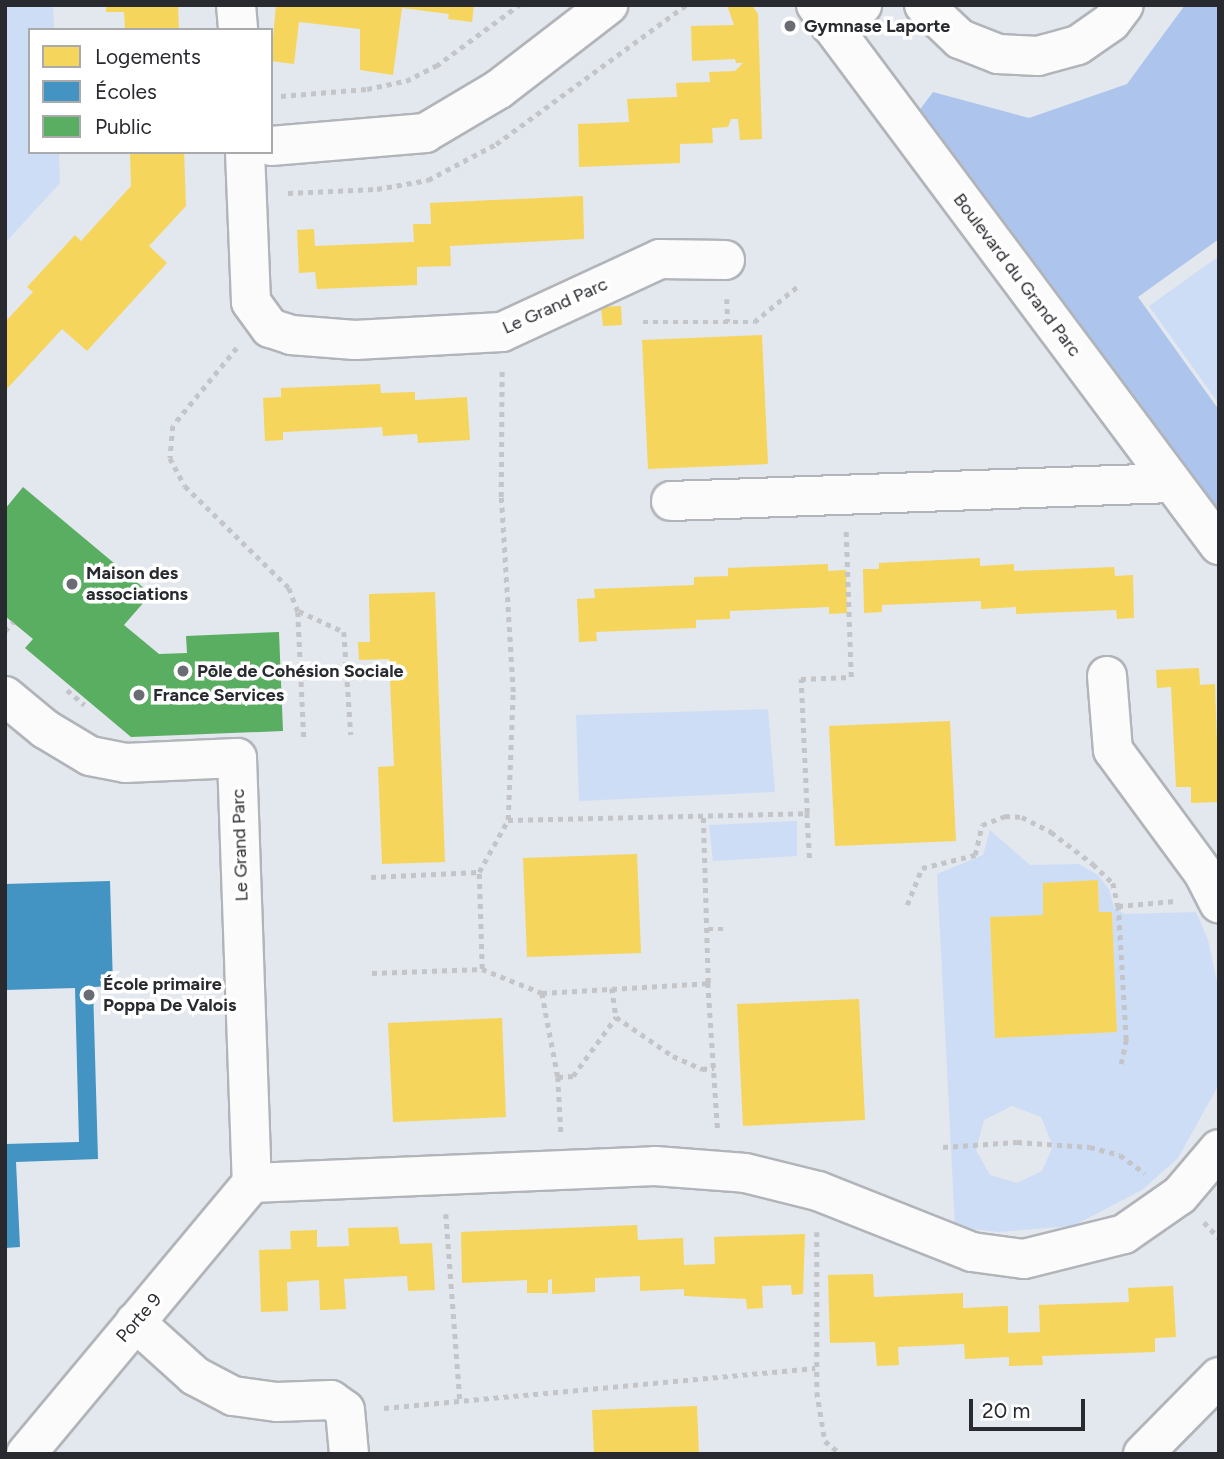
<!DOCTYPE html>
<html>
<head>
<meta charset="utf-8">
<style>
	body { margin:0 }
	#map { position:relative; width:1224px; height:1459px; overflow:hidden; background:#e3e7ee; font-family:Figtree,sans-serif }
	div>[style] { position:absolute }
	[style*='--x'] { left:calc(var(--x)*1px); top:calc(var(--y)*1px); width:calc(var(--w)*1px); rotate:calc(var(--a)*1deg) }
	.green>* { inset:0; background:#ceddf6 }
	.forest>* { inset:0; background:#adc5ed }
	.homes>* { inset:0; background:#f6d55c }
	.schools>* { inset:0; background:#4393c3 }
	.public>* { inset:0; background:#5aae61 }
	.path>* { height:4.5px; margin-top:-2.25px; transform-origin:0; background:repeating-linear-gradient(90deg,#c4c5c8 0 5px,transparent 0 10px) }
	.roads { filter:drop-shadow(2px 0 #b1b4b9) drop-shadow(-2px 0 #b1b4b9) drop-shadow(0 2px #b1b4b9) drop-shadow(0 -2px #b1b4b9) }
	.minor>* { height:38px; margin:-19px; padding:0 19px; transform-origin:19px; border-radius:19px; background:#fbfbfc }
	.dots>* { width:19px; height:19px; translate:-50% -50%; box-sizing:border-box; border:4px solid #fff; border-radius:50% }
	span { translate:-50% -50%; white-space:nowrap; text-align:center; line-height:1.15; -webkit-text-stroke:7px #fff; paint-order:stroke }
	.poi-label { font-size:18px; color:#282a2f; font-weight:700 }
	.left { translate:0 -50%; text-align:left }
	.street-label { font-size:18px; color:#282a2f }
	.frame { position:absolute; inset:0; border:7px solid #282a2f; pointer-events:none }
	.legend { position:absolute; left:28px; top:28px; width:245px; height:126px; box-sizing:border-box; background:#fff; border:2px solid #a9aaac; margin:0; padding:9px 12px; list-style:none; font-size:21px; color:#282a2f }
	.legend li { display:flex; align-items:center; gap:14px; height:35px }
	.legend b { width:35px; border:2px solid #a9aaac }
	.scale { position:absolute; left:969px; top:1399px; width:116px; height:32px; box-sizing:border-box; border:4px solid #282a2f; border-top:0; padding-left:9px; font-size:21px; line-height:24px; white-space:nowrap; color:#282a2f; -webkit-text-stroke:5px #fff; paint-order:stroke }
</style>
</head>
<body>
<div id="map">
	<div class="green">
		<i style="clip-path:polygon(5px 5px,53px 5px,54px 30px,30px 30px,30px 152px,59px 152px,60px 183px,5px 243px)"></i>
		<i style="clip-path:polygon(1219px 256px,1219px 404px,1149px 306px)"></i>
		<i style="clip-path:polygon(768px 709px,775px 792px,579px 801px,576px 715px)"></i>
		<i style="clip-path:polygon(797px 821px,797px 856px,713px 861px,709px 825px)"></i>
		<i style="clip-path:polygon(evenodd,990px 830px,1030px 865px,1079px 864px,1098px 875px,1109px 889px,1114px 907px,1124px 914px,1196px 912px,1208px 940px,1219px 990px,1217px 1088px,1178px 1158px,1142px 1190px,1073px 1226px,998px 1232px,955px 1227px,937px 874px,983px 855px,990px 830px,1098px 881px,1099px 912px,1112px 912px,1117px 1032px,995px 1037px,990px 918px,1043px 915px,1043px 883px,1098px 881px,990px 830px,1012px 1106px,1041px 1117px,1053px 1146px,1042px 1171px,1017px 1183px,990px 1175px,976px 1150px,984px 1120px,1012px 1106px)"></i>
	</div>
	<div class="forest">
		<i style="clip-path:polygon(1185px 5px,1219px 5px,1219px 239px,1138px 297px,1219px 410px,1219px 528px,915px 116px,933px 92px,1029px 118px,1127px 84px)"></i>
	</div>
	<div class="homes">
		<i style="clip-path:polygon(106px 5px,178px 5px,179px 30px,125px 30px,124px 12px,106px 12px)"></i>
		<i style="clip-path:polygon(276px 5px,474px 5px,472px 22px,448px 19px,449px 14px,402px 8px,393px 75px,360px 70px,360px 29px,299px 22px,294px 64px,271px 61px)"></i>
		<i style="clip-path:polygon(727px 5px,752px 5px,758px 14px,762px 139px,740px 140px,738px 119px,731px 119px,728px 127px,712px 128px,713px 143px,680px 144px,680px 163px,579px 167px,578px 124px,629px 122px,627px 99px,677px 97px,676px 83px,710px 82px,709px 72px,735px 71px,743px 63px,736px 63px,735px 59px,692px 61px,691px 26px,734px 25px)"></i>
		<i style="clip-path:polygon(130px 152px,184px 152px,186px 206px,149px 246px,167px 263px,87px 351px,62px 329px,5px 391px,5px 322px,33px 292px,27px 287px,75px 235px,81px 241px,131px 186px)"></i>
		<i style="clip-path:polygon(583px 196px,584px 239px,450px 246px,451px 266px,417px 267px,417px 285px,317px 289px,315px 272px,299px 273px,297px 230px,314px 229px,315px 246px,414px 242px,413px 224px,431px 224px,430px 203px)"></i>
		<i style="clip-path:polygon(621px 306px,622px 325px,603px 326px,601px 307px)"></i>
		<i style="clip-path:polygon(762px 335px,768px 464px,648px 469px,642px 340px)"></i>
		<i style="clip-path:polygon(380px 384px,381px 393px,415px 392px,415px 400px,467px 397px,470px 440px,418px 443px,417px 434px,383px 436px,382px 427px,283px 432px,283px 440px,265px 441px,263px 398px,281px 397px,281px 388px)"></i>
		<i style="clip-path:polygon(980px 558px,980px 566px,1014px 564px,1014px 571px,1114px 567px,1115px 576px,1133px 575px,1134px 618px,1117px 619px,1116px 610px,1016px 614px,1016px 607px,981px 609px,981px 601px,882px 605px,882px 612px,864px 613px,863px 569px,879px 569px,879px 563px)"></i>
		<i style="clip-path:polygon(828px 564px,828px 571px,846px 570px,847px 613px,829px 614px,829px 607px,730px 611px,730px 619px,696px 620px,696px 628px,596px 632px,597px 641px,579px 642px,577px 599px,595px 598px,594px 589px,694px 585px,694px 577px,728px 576px,728px 568px)"></i>
		<i style="clip-path:polygon(435px 592px,445px 862px,382px 864px,378px 767px,394px 766px,389px 659px,359px 660px,358px 642px,370px 642px,369px 594px)"></i>
		<i style="clip-path:polygon(1199px 668px,1200px 685px,1215px 684px,1219px 802px,1191px 803px,1191px 787px,1176px 787px,1171px 687px,1157px 688px,1156px 670px)"></i>
		<i style="clip-path:polygon(950px 721px,956px 841px,835px 846px,829px 726px)"></i>
		<i style="clip-path:polygon(637px 854px,641px 953px,527px 957px,523px 858px)"></i>
		<i style="clip-path:polygon(1098px 880px,1099px 912px,1112px 912px,1117px 1032px,995px 1038px,990px 917px,1043px 915px,1043px 883px)"></i>
		<i style="clip-path:polygon(859px 999px,865px 1120px,743px 1126px,737px 1004px)"></i>
		<i style="clip-path:polygon(502px 1018px,506px 1117px,393px 1122px,388px 1023px)"></i>
		<i style="clip-path:polygon(637px 1225px,638px 1240px,683px 1238px,684px 1265px,715px 1264px,714px 1237px,805px 1234px,803px 1294px,792px 1295px,791px 1285px,762px 1286px,763px 1308px,747px 1309px,746px 1299px,684px 1296px,684px 1289px,640px 1291px,640px 1276px,595px 1278px,595px 1292px,552px 1294px,552px 1279px,548px 1280px,548px 1293px,527px 1293px,527px 1280px,462px 1283px,461px 1232px)"></i>
		<i style="clip-path:polygon(398px 1227px,400px 1244px,432px 1243px,435px 1290px,408px 1291px,407px 1276px,344px 1279px,346px 1309px,320px 1310px,319px 1280px,287px 1282px,288px 1311px,261px 1312px,259px 1250px,291px 1249px,290px 1231px,317px 1230px,317px 1247px,349px 1246px,348px 1228px)"></i>
		<i style="clip-path:polygon(873px 1274px,874px 1297px,963px 1293px,963px 1308px,1008px 1306px,1008px 1333px,1040px 1332px,1039px 1305px,1129px 1302px,1128px 1288px,1173px 1286px,1176px 1337px,1155px 1338px,1155px 1352px,1042px 1356px,1043px 1365px,1009px 1366px,1009px 1357px,965px 1359px,964px 1344px,898px 1347px,899px 1365px,877px 1366px,875px 1342px,830px 1343px,828px 1275px)"></i>
		<i style="clip-path:polygon(697px 1406px,699px 1454px,594px 1454px,592px 1410px)"></i>
	</div>
	<div class="schools">
		<i style="clip-path:polygon(110px 881px,113px 986px,93px 987px,98px 1159px,16px 1162px,20px 1247px,5px 1248px,5px 1144px,79px 1142px,75px 988px,5px 990px,5px 884px)"></i>
	</div>
	<div class="public">
		<i style="clip-path:polygon(23px 487px,151px 594px,124px 625px,159px 654px,187px 653px,186px 636px,279px 632px,283px 731px,131px 737px,25px 648px,33px 639px,5px 616px,5px 509px)"></i>
	</div>
	<div class="path">
		<i style="--x:281;--y:96;--w:86;--a:-4.7"></i>
		<i style="--x:367;--y:89;--w:40;--a:-12"></i>
		<i style="--x:406;--y:81;--w:34;--a:-27"></i>
		<i style="--x:436;--y:66;--w:103;--a:-36.3"></i>
		<i style="--x:288;--y:193;--w:89;--a:-2.6"></i>
		<i style="--x:377;--y:189;--w:52;--a:-10"></i>
		<i style="--x:428;--y:180;--w:77;--a:-27.9"></i>
		<i style="--x:496;--y:144;--w:235;--a:-36.2"></i>
		<i style="--x:727;--y:299;--w:23;--a:88"></i>
		<i style="--x:643;--y:322;--w:111;--a:0"></i>
		<i style="--x:754;--y:322;--w:57;--a:-39.3"></i>
		<i style="--x:237;--y:348;--w:101;--a:129.4"></i>
		<i style="--x:173;--y:426;--w:32;--a:95"></i>
		<i style="--x:170;--y:458;--w:32;--a:62"></i>
		<i style="--x:185;--y:486;--w:146;--a:44.4"></i>
		<i style="--x:289;--y:588;--w:26;--a:69"></i>
		<i style="--x:298;--y:612;--w:127;--a:87.3"></i>
		<i style="--x:299;--y:611;--w:50;--a:25"></i>
		<i style="--x:344;--y:632;--w:103;--a:86.1"></i>
		<i style="--x:5;--y:631;--w:12;--a:-48"></i>
		<i style="--x:67;--y:690;--w:23;--a:40"></i>
		<i style="--x:807;--y:813;--w:49;--a:86.5"></i>
		<i style="--x:508;--y:820;--w:299;--a:-1.3"></i>
		<i style="--x:807;--y:813;--w:134;--a:-92.6"></i>
		<i style="--x:801;--y:679;--w:50;--a:-2.3"></i>
		<i style="--x:851;--y:677;--w:146;--a:-92"></i>
		<i style="--x:371;--y:877;--w:108;--a:-2.7"></i>
		<i style="--x:479;--y:872;--w:60;--a:-60.9"></i>
		<i style="--x:508;--y:820;--w:128;--a:-87.8"></i>
		<i style="--x:513;--y:692;--w:195;--a:-93.5"></i>
		<i style="--x:501;--y:497;--w:129;--a:-89.6"></i>
		<i style="--x:907;--y:905;--w:40;--a:-68"></i>
		<i style="--x:922;--y:868;--w:55;--a:-13.8"></i>
		<i style="--x:975;--y:855;--w:31;--a:-77"></i>
		<i style="--x:982;--y:825;--w:25;--a:-21"></i>
		<i style="--x:1005;--y:816;--w:17;--a:3"></i>
		<i style="--x:1022;--y:817;--w:33;--a:27"></i>
		<i style="--x:1051;--y:832;--w:53;--a:37.3"></i>
		<i style="--x:1093;--y:864;--w:28;--a:44"></i>
		<i style="--x:1113;--y:883;--w:24;--a:78"></i>
		<i style="--x:708;--y:929;--w:15;--a:0"></i>
		<i style="--x:482;--y:969;--w:65;--a:21.8"></i>
		<i style="--x:542;--y:993;--w:166;--a:-3.4"></i>
		<i style="--x:708;--y:983;--w:167;--a:-91.7"></i>
		<i style="--x:372;--y:973;--w:110;--a:-2.1"></i>
		<i style="--x:482;--y:969;--w:97;--a:-91.8"></i>
		<i style="--x:708;--y:983;--w:149;--a:86.2"></i>
		<i style="--x:612;--y:988;--w:29;--a:82"></i>
		<i style="--x:542;--y:993;--w:86;--a:79.2"></i>
		<i style="--x:558;--y:1077;--w:56;--a:86.9"></i>
		<i style="--x:1121;--y:1064;--w:25;--a:-78"></i>
		<i style="--x:1126;--y:1040;--w:134;--a:-93.4"></i>
		<i style="--x:1118;--y:906;--w:57;--a:-5"></i>
		<i style="--x:558;--y:1077;--w:15;--a:-4"></i>
		<i style="--x:573;--y:1076;--w:73;--a:-53.9"></i>
		<i style="--x:616;--y:1017;--w:69;--a:34.4"></i>
		<i style="--x:673;--y:1056;--w:32;--a:24"></i>
		<i style="--x:702;--y:1069;--w:12;--a:-5"></i>
		<i style="--x:943;--y:1147;--w:74;--a:-3.9"></i>
		<i style="--x:1017;--y:1142;--w:73;--a:3.9"></i>
		<i style="--x:1090;--y:1147;--w:31;--a:15"></i>
		<i style="--x:1120;--y:1155;--w:31;--a:36"></i>
		<i style="--x:446;--y:1214;--w:189;--a:85.7"></i>
		<i style="--x:1204;--y:1222;--w:22;--a:47"></i>
		<i style="--x:817;--y:1232;--w:160;--a:90"></i>
		<i style="--x:817;--y:1392;--w:50;--a:80.7"></i>
		<i style="--x:825;--y:1441;--w:21;--a:39"></i>
		<i style="--x:384;--y:1408;--w:433;--a:-5.3"></i>
	</div>
	<div class="roads">
		<div class="minor">
			<i style="--x:236;--y:5;--w:25;--a:85"></i>
			<i style="--x:816;--y:5;--w:674;--a:53.27"></i>
			<i style="--x:924;--y:5;--w:50;--a:43.4"></i>
			<i style="--x:960;--y:39;--w:41;--a:21.5"></i>
			<i style="--x:998;--y:54;--w:40;--a:2.9"></i>
			<i style="--x:1038;--y:56;--w:41;--a:-15.4"></i>
			<i style="--x:1078;--y:45;--w:40;--a:-34.9"></i>
			<i style="--x:1111;--y:22;--w:21;--a:-53"></i>
			<i style="--x:830;--y:25;--w:38;--a:-32"></i>
			<i style="--x:271;--y:146;--w:155;--a:-4.8"></i>
			<i style="--x:425;--y:133;--w:86;--a:-30.7"></i>
			<i style="--x:499;--y:89;--w:138;--a:-37.6"></i>
			<i style="--x:245;--y:152;--w:150;--a:87.7"></i>
			<i style="--x:251;--y:302;--w:32;--a:54"></i>
			<i style="--x:270;--y:328;--w:22;--a:18"></i>
			<i style="--x:291;--y:335;--w:64;--a:4.5"></i>
			<i style="--x:355;--y:340;--w:147;--a:-3.1"></i>
			<i style="--x:502;--y:332;--w:174;--a:-24.8"></i>
			<i style="--x:660;--y:259;--w:65;--a:0.9"></i>
			<i style="--x:671;--y:501;--w:501;--a:-2.06"></i>
			<i style="--x:1107;--y:676;--w:74;--a:85.4"></i>
			<i style="--x:1113;--y:750;--w:154;--a:53.7"></i>
			<i style="--x:1204;--y:874;--w:33;--a:63"></i>
			<i style="--x:5;--y:696;--w:52;--a:39.5"></i>
			<i style="--x:45;--y:729;--w:52;--a:31"></i>
			<i style="--x:90;--y:756;--w:36;--a:11"></i>
			<i style="--x:125;--y:763;--w:112;--a:-2.6"></i>
			<i style="--x:237;--y:758;--w:425;--a:88"></i>
			<i style="--x:252;--y:1183;--w:403;--a:-2.4"></i>
			<i style="--x:655;--y:1166;--w:90;--a:4.4"></i>
			<i style="--x:745;--y:1173;--w:75;--a:13.9"></i>
			<i style="--x:818;--y:1191;--w:166;--a:21.6"></i>
			<i style="--x:972;--y:1252;--w:52;--a:7.7"></i>
			<i style="--x:1024;--y:1259;--w:103;--a:-14"></i>
			<i style="--x:1124;--y:1234;--w:68;--a:-34.9"></i>
			<i style="--x:1180;--y:1195;--w:60;--a:-49.7"></i>
			<i style="--x:135;--y:1322;--w:81;--a:42"></i>
			<i style="--x:195;--y:1376;--w:43;--a:27.8"></i>
			<i style="--x:233;--y:1396;--w:44;--a:7.8"></i>
			<i style="--x:277;--y:1402;--w:54;--a:-2.1"></i>
			<i style="--x:331;--y:1400;--w:17;--a:36"></i>
			<i style="--x:345;--y:1410;--w:44;--a:84.8"></i>
			<i style="--x:26;--y:1454;--w:353;--a:-50.2"></i>
			<i style="--x:1143;--y:1454;--w:108;--a:-45.4"></i>
		</div>
	</div>
	<div class="dots">
		<i style="left:790px;top:26px;background:#696c72"></i>
		<i style="left:72px;top:584px;background:#696c72"></i>
		<i style="left:183px;top:671px;background:#696c72"></i>
		<i style="left:139px;top:695px;background:#696c72"></i>
		<i style="left:89px;top:995px;background:#696c72"></i>
	</div>
	<div class="poi-label">
		<span class="left" style="left:804px;top:26px">Gymnase Laporte</span>
		<span class="left" style="left:86px;top:584px">Maison des<br>associations</span>
		<span class="left" style="left:197px;top:671px">Pôle de Cohésion Sociale</span>
		<span class="left" style="left:153px;top:695px">France Services</span>
		<span class="left" style="left:103px;top:995px">École primaire<br>Poppa De Valois</span>
	</div>
	<div class="street-label">
		<span style="left:1017px;top:275px;rotate:53deg">Boulevard du Grand Parc</span>
		<span style="left:555px;top:306px;rotate:-24deg">Le Grand Parc</span>
		<span style="left:240px;top:845px;rotate:-92deg">Le Grand Parc</span>
		<span style="left:139px;top:1318px;rotate:-49deg">Porte 9</span>
	</div>
	<div class="frame"></div>
	<ul class="legend">
	<li><b style="height:19px;background:#f6d55c"></b>Logements</li>
	<li><b style="height:19px;background:#4393c3"></b>Écoles</li>
	<li><b style="height:19px;background:#5aae61"></b>Public</li>
	</ul>
	<div class="scale">20 m</div>
</div>
</body>
</html>
